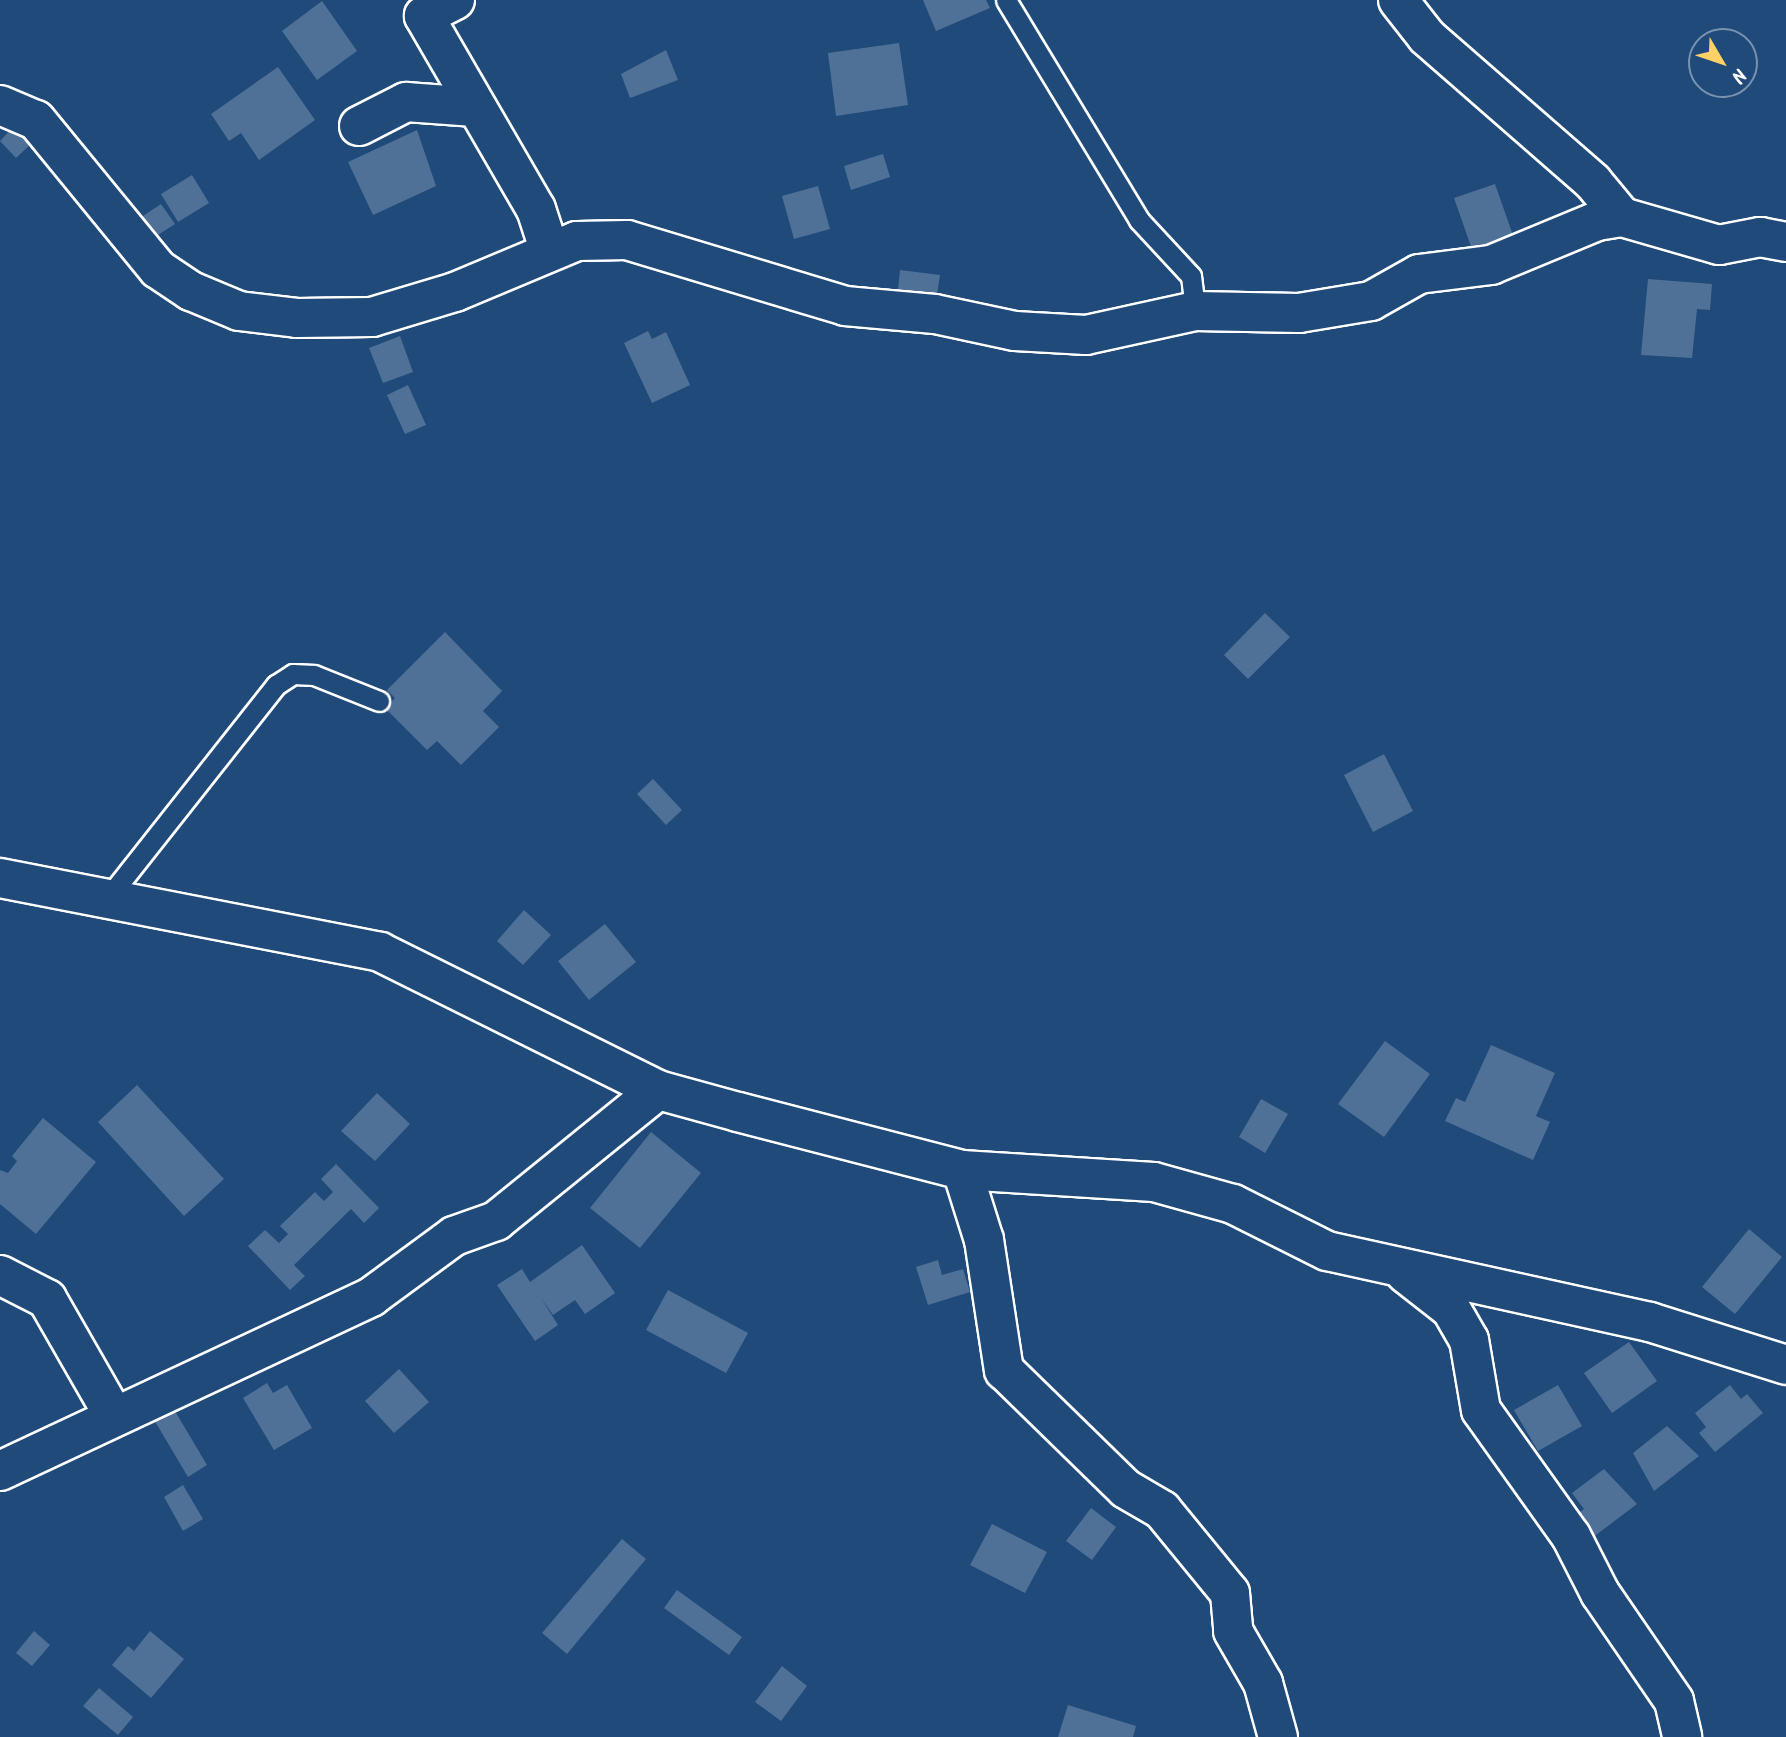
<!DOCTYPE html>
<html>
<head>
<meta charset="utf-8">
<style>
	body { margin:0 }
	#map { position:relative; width:1786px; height:1737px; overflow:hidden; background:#1f4a7a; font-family:Kalam,sans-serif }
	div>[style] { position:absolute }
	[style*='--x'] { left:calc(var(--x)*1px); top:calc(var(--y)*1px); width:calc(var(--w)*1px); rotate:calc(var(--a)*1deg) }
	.building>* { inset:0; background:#507197 }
	.roads { filter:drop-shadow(2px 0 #fff) drop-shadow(-2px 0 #fff) drop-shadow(0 2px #fff) drop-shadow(0 -2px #fff) }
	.lane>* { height:19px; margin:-9.5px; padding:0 9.5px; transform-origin:9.5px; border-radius:9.5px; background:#1f4a7a }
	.street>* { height:38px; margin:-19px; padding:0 19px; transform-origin:19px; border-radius:19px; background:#1f4a7a }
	span { translate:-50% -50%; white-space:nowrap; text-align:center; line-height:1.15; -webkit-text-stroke:6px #1f4a7a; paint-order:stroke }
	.north { position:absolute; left:1688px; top:28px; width:70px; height:70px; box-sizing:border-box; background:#1f4a7a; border:2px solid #7992af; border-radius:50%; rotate:129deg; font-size:19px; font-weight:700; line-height:28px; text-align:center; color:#fff }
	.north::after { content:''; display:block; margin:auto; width:24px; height:32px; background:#ffd166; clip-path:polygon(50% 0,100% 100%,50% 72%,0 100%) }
</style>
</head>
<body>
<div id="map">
	<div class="building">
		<i style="clip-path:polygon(923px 0,986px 0,990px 8px,936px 31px)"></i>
		<i style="clip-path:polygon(322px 1px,357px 51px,317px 80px,282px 31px)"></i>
		<i style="clip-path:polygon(899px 43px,908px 105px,836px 116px,828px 53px)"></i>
		<i style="clip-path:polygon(666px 50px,678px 80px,630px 98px,621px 74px)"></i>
		<i style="clip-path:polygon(278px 67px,315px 120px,259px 160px,241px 133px,229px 141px,211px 114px)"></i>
		<i style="clip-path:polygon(16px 124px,33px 142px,16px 158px,0 141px)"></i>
		<i style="clip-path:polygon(417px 130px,436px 186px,373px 215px,348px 162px)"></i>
		<i style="clip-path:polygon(883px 154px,890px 177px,851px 190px,844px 166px)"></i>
		<i style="clip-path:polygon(192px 175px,209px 203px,178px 222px,161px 194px)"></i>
		<i style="clip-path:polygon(1495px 184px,1515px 241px,1474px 255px,1454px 198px)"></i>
		<i style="clip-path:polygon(818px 186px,830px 229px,794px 239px,782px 196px)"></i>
		<i style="clip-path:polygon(161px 204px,175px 224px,150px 240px,137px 220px)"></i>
		<i style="clip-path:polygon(900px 270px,940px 275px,937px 295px,898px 290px)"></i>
		<i style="clip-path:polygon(1648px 279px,1712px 284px,1710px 310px,1697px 309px,1692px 358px,1641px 355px)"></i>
		<i style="clip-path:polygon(648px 331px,652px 339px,666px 332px,690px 385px,652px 403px,624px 343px)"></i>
		<i style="clip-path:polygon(400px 336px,413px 372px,383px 383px,369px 348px)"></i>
		<i style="clip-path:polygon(408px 385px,426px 425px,405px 434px,387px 395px)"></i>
		<i style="clip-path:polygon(1265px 613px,1290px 637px,1248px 679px,1224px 655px)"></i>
		<i style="clip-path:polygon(445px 632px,502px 691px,483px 711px,499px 727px,461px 765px,437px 741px,427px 750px,385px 708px,395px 698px,387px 690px)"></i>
		<i style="clip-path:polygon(1384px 754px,1413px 811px,1373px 832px,1344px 775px)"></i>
		<i style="clip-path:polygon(653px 779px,682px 810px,666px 825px,637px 794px)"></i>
		<i style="clip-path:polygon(524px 910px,551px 935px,523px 965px,497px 941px)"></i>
		<i style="clip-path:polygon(605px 924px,636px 962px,589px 1000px,558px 961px)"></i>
		<i style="clip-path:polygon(1385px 1041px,1430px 1074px,1384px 1137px,1338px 1104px)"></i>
		<i style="clip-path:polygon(1491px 1045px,1555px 1073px,1536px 1116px,1550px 1122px,1533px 1160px,1445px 1121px,1456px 1098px,1465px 1102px)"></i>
		<i style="clip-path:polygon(137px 1085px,224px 1179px,184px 1216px,98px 1122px)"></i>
		<i style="clip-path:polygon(377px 1093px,410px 1124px,375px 1161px,341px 1131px)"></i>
		<i style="clip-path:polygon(1261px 1099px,1288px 1114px,1265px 1153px,1239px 1137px)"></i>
		<i style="clip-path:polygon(43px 1118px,96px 1162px,36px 1234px,0 1204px,0 1170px,8px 1173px,17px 1161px,12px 1156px)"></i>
		<i style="clip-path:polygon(651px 1132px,701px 1173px,640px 1248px,590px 1208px)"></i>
		<i style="clip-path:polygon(336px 1164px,379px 1208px,364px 1223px,351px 1209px,294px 1265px,305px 1276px,290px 1290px,248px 1246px,265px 1230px,279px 1243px,288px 1234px,280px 1226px,315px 1192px,324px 1201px,333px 1192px,321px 1179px)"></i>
		<i style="clip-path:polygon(1749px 1229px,1782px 1257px,1735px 1314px,1702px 1287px)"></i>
		<i style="clip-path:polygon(582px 1245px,615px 1293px,585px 1314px,575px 1300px,553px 1315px,541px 1298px,558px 1325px,535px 1341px,497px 1285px,522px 1269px,530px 1282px)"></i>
		<i style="clip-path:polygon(938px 1260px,942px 1275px,963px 1269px,970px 1292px,928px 1305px,916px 1267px)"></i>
		<i style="clip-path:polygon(668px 1290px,748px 1333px,726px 1373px,646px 1330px)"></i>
		<i style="clip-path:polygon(1629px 1342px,1657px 1381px,1612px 1413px,1584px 1373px)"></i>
		<i style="clip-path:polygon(399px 1369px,429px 1402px,394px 1433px,365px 1401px)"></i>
		<i style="clip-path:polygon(267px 1383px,273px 1393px,287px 1385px,312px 1428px,274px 1450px,243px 1398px)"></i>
		<i style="clip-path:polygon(1558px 1385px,1582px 1426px,1538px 1451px,1514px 1410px)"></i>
		<i style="clip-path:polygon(1730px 1385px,1741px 1399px,1747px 1394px,1763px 1413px,1715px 1452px,1699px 1433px,1706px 1427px,1695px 1413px)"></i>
		<i style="clip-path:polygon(166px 1396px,207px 1465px,188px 1477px,147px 1408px)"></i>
		<i style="clip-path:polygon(1667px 1426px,1699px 1456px,1654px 1491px,1633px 1453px)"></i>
		<i style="clip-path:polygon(1604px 1469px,1637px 1504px,1592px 1538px,1575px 1516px,1584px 1509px,1572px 1493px)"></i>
		<i style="clip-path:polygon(183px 1485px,203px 1519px,183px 1531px,164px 1497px)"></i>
		<i style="clip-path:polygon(1091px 1508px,1116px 1527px,1092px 1560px,1066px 1541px)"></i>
		<i style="clip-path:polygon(992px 1524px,1047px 1552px,1025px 1593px,970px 1565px)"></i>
		<i style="clip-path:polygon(622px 1539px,646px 1559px,567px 1654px,542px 1633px)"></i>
		<i style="clip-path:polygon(677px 1590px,742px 1637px,729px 1655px,664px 1608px)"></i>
		<i style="clip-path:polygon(34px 1631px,50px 1645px,32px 1666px,16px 1653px)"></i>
		<i style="clip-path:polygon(150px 1631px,184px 1659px,151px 1698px,112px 1665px,128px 1646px,134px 1651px)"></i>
		<i style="clip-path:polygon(782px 1666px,807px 1686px,781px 1721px,755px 1702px)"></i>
		<i style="clip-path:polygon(99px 1688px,133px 1717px,118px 1735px,83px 1706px)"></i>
		<i style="clip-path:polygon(1068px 1705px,1136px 1726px,1133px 1737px,1058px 1737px)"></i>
	</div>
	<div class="roads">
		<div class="lane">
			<i style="--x:1006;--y:0;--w:257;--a:58.8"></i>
			<i style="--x:1139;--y:220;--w:76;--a:47.1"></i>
			<i style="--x:1191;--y:276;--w:35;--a:83"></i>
			<i style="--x:107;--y:899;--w:273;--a:-51.7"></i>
			<i style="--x:276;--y:685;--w:20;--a:-33"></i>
			<i style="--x:293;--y:674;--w:21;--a:3"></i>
			<i style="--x:314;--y:675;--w:70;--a:21.8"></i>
		</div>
		<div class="street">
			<i style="--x:455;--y:0;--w:35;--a:153"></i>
			<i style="--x:424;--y:16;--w:223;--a:59.9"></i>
			<i style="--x:536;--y:209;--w:42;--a:72"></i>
			<i style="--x:1398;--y:0;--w:47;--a:51.9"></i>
			<i style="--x:1427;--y:37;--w:220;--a:41.1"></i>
			<i style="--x:1593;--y:182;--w:45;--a:50.4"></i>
			<i style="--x:0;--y:105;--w:39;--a:23"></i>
			<i style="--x:36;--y:120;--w:193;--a:50.7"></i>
			<i style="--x:158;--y:269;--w:40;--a:34"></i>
			<i style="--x:191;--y:291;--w:52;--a:22.6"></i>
			<i style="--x:239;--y:311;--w:58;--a:6.9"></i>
			<i style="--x:297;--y:318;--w:75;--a:-0.8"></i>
			<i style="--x:372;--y:317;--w:87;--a:-16.8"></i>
			<i style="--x:455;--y:292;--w:132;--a:-22.7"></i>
			<i style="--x:577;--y:241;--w:50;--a:-1.1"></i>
			<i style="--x:627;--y:240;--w:228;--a:16.8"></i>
			<i style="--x:845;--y:306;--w:90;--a:5.1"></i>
			<i style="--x:935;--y:314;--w:82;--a:12"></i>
			<i style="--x:1015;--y:331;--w:71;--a:3.2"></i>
			<i style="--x:1086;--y:335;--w:112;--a:-12.4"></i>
			<i style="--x:1195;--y:311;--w:104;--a:1.1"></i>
			<i style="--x:1299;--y:313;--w:73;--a:-9.5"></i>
			<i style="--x:1371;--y:301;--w:55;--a:-29.4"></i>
			<i style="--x:1419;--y:274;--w:73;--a:-7.1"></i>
			<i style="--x:1491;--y:265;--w:115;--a:-22.5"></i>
			<i style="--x:1597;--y:221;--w:25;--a:-9"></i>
			<i style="--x:1622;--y:217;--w:101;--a:16.1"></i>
			<i style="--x:1719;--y:245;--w:42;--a:-11"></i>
			<i style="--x:1760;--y:237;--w:26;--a:11"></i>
			<i style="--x:359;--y:126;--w:53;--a:-27.1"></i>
			<i style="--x:406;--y:102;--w:69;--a:4.1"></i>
			<i style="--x:0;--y:878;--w:387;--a:11"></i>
			<i style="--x:380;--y:952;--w:310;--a:26.4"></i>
			<i style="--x:658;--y:1090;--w:83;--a:15.4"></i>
			<i style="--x:738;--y:1112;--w:231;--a:14.5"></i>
			<i style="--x:962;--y:1170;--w:192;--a:3.6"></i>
			<i style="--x:1154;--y:1182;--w:82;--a:15.6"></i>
			<i style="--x:1233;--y:1204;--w:105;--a:26.6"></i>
			<i style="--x:1327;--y:1251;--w:331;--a:12.4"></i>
			<i style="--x:1650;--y:1322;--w:143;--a:17.5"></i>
			<i style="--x:962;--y:1170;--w:73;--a:72.6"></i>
			<i style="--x:984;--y:1240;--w:132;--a:81.3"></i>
			<i style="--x:1004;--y:1370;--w:170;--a:44.3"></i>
			<i style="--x:1126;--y:1489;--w:42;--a:30.3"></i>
			<i style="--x:1162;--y:1510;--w:107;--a:50.7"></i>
			<i style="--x:1230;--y:1593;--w:38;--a:85"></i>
			<i style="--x:1233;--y:1631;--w:60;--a:60"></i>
			<i style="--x:1263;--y:1683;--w:56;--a:74.5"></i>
			<i style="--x:1405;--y:1273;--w:58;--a:38"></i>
			<i style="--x:1451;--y:1309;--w:36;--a:60"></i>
			<i style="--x:1469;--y:1340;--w:71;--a:80.3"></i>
			<i style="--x:1481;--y:1410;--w:155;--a:54.5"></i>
			<i style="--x:1571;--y:1536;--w:64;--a:63"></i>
			<i style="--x:1600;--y:1593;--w:131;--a:55.6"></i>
			<i style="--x:1674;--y:1701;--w:37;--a:77"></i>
			<i style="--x:0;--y:1275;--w:53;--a:27.1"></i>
			<i style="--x:47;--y:1299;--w:135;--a:60.2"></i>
			<i style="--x:0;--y:1471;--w:410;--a:-25.1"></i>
			<i style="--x:371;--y:1297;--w:103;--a:-36.3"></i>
			<i style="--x:454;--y:1236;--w:45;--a:-19.7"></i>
			<i style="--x:496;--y:1221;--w:208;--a:-39"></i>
		</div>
	</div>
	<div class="north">N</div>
</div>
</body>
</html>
